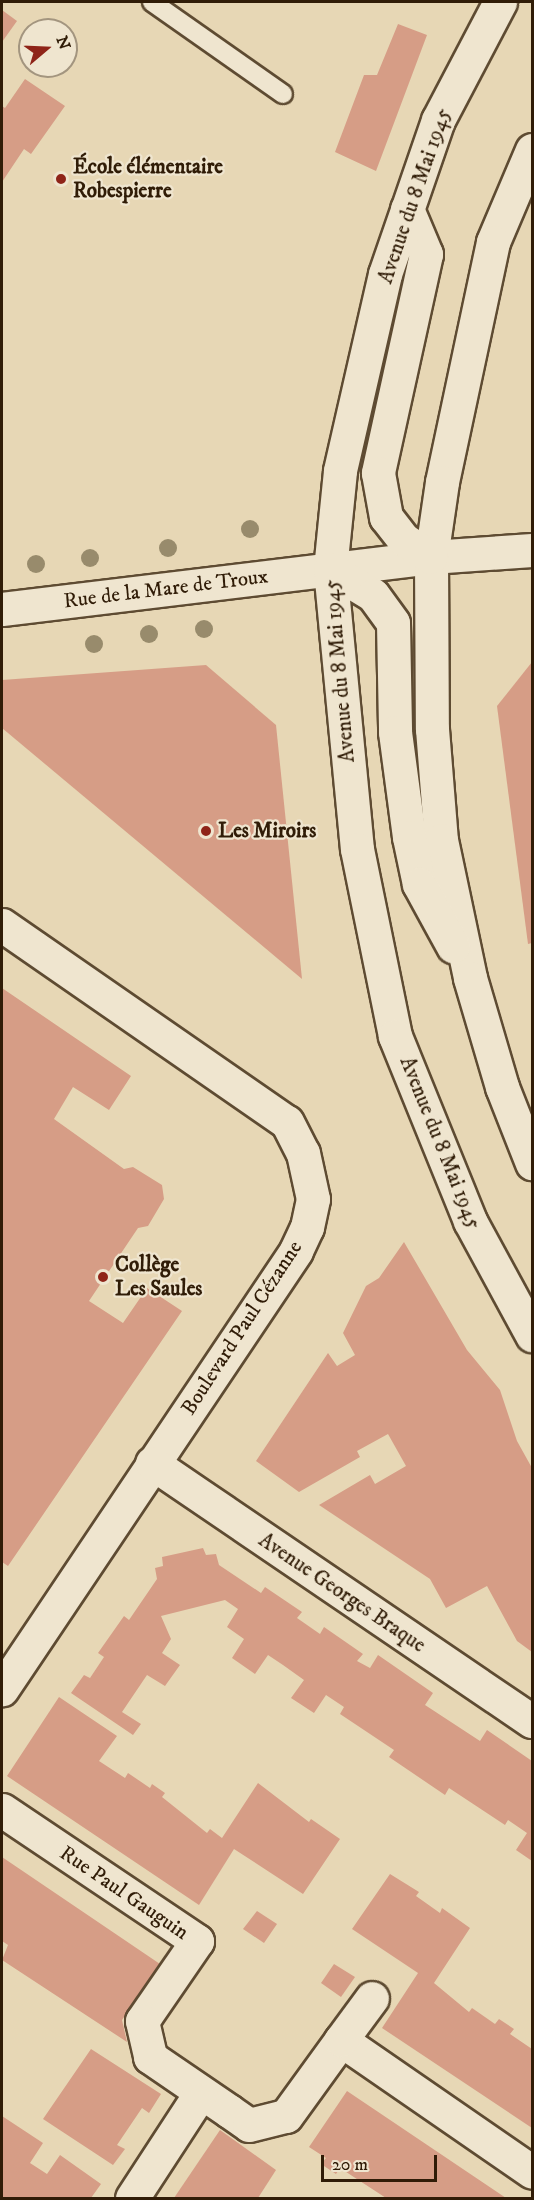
<!DOCTYPE html>
<html>
<head>
<meta charset="utf-8">
<style>
	body { margin:0 }
	#map { position:relative; width:534px; height:2200px; overflow:hidden; background:#e7d7b5; font-family:"IM FELL DW Pica",serif }
	div>[style] { position:absolute }
	[style*='--x'] { left:calc(var(--x)*1px); top:calc(var(--y)*1px); width:calc(var(--w)*1px); rotate:calc(var(--a)*1deg) }
	.building>* { inset:0; background:#d69d86 }
	.roads { filter:drop-shadow(2px 0 #5e4b32) drop-shadow(-2px 0 #5e4b32) drop-shadow(0 2px #5e4b32) drop-shadow(0 -2px #5e4b32) }
	.service>* { height:18px; margin:-9px; padding:0 9px; transform-origin:9px; border-radius:9px; background:#efe5cf }
	.minor>* { height:33px; margin:-16.5px; padding:0 16.5px; transform-origin:16.5px; border-radius:16.5px; background:#efe5cf }
	.secondary>* { height:33px; margin:-16.5px; padding:0 16.5px; transform-origin:16.5px; border-radius:16.5px; background:#efe5cf }
	.trees>* { width:18px; height:18px; margin:-9px; border-radius:50%; background:#988b6c }
	.dots>* { width:16px; height:16px; translate:-50% -50%; box-sizing:border-box; border:3px solid #efe5cf; border-radius:50% }
	span { translate:-50% -50%; white-space:nowrap; text-align:center; line-height:1.15; -webkit-text-stroke:4.5px #efe5cf; paint-order:stroke }
	.poi-label { font-size:21px; color:#301c07; font-weight:700 }
	.left { translate:0 -50%; text-align:left }
	.street-label { font-size:21px; color:#301c07 }
	.frame { position:absolute; inset:0; border:3px solid #301c07; pointer-events:none }
	.north { position:absolute; left:18px; top:18px; width:60px; height:60px; box-sizing:border-box; background:#efe5cf; border:2px solid #a3957f; border-radius:50%; rotate:71deg; font-size:16px; font-weight:700; line-height:24px; text-align:center; color:#301c07 }
	.north::after { content:''; display:block; margin:auto; width:21px; height:27px; background:#8f2418; clip-path:polygon(50% 0,100% 100%,50% 72%,0 100%) }
	.scale { position:absolute; left:321px; top:2155px; width:116px; height:27px; box-sizing:border-box; border:3px solid #301c07; border-top:0; padding-left:8px; font-size:18px; line-height:21px; white-space:nowrap; color:#301c07; -webkit-text-stroke:4px #efe5cf; paint-order:stroke }
</style>
</head>
<body>
<div id="map">
	<div class="building">
		<i style="clip-path:polygon(2px 10px,17px 21px,2px 42px)"></i>
		<i style="clip-path:polygon(398px 24px,427px 35px,376px 171px,335px 152px,364px 75px,377px 75px)"></i>
		<i style="clip-path:polygon(25px 79px,65px 106px,31px 154px,24px 149px,2px 182px,2px 106px,5px 108px)"></i>
		<i style="clip-path:polygon(532px 662px,532px 943px,528px 944px,497px 706px)"></i>
		<i style="clip-path:polygon(206px 665px,276px 725px,302px 979px,2px 728px,2px 680px)"></i>
		<i style="clip-path:polygon(2px 988px,131px 1076px,109px 1110px,73px 1087px,54px 1119px,124px 1169px,133px 1167px,162px 1185px,164px 1199px,148px 1226px,138px 1228px,89px 1301px,123px 1323px,147px 1288px,182px 1311px,8px 1566px,2px 1562px)"></i>
		<i style="clip-path:polygon(404px 1242px,467px 1350px,500px 1390px,517px 1441px,532px 1468px,532px 1652px,517px 1641px,487px 1586px,446px 1608px,430px 1579px,319px 1505px,370px 1475px,375px 1484px,406px 1466px,388px 1434px,357px 1451px,360px 1457px,299px 1492px,256px 1461px,328px 1353px,337px 1366px,355px 1355px,343px 1333px,366px 1286px,379px 1278px)"></i>
		<i style="clip-path:polygon(203px 1548px,206px 1555px,216px 1554px,219px 1565px,261px 1593px,265px 1587px,302px 1612px,297px 1618px,320px 1634px,324px 1627px,363px 1654px,357px 1661px,370px 1668px,378px 1655px,433px 1693px,425px 1705px,480px 1741px,487px 1730px,532px 1761px,532px 1861px,516px 1850px,527px 1833px,508px 1820px,505px 1825px,449px 1788px,445px 1795px,389px 1757px,394px 1750px,340px 1714px,344px 1707px,326px 1695px,314px 1713px,291px 1698px,304px 1680px,283px 1665px,268px 1655px,255px 1674px,232px 1658px,244px 1639px,227px 1627px,238px 1609px,225px 1600px,161px 1616px,171px 1639px,162px 1653px,180px 1665px,165px 1686px,147px 1675px,122px 1712px,141px 1724px,133px 1735px,71px 1693px,84px 1675px,90px 1678px,104px 1657px,98px 1653px,124px 1616px,129px 1620px,157px 1579px,155px 1568px,163px 1566px,162px 1557px)"></i>
		<i style="clip-path:polygon(59px 1697px,117px 1736px,99px 1761px,125px 1778px,128px 1773px,150px 1788px,152px 1784px,165px 1793px,162px 1797px,207px 1833px,210px 1829px,222px 1838px,258px 1783px,309px 1822px,311px 1819px,340px 1839px,303px 1894px,234px 1849px,199px 1905px,7px 1776px)"></i>
		<i style="clip-path:polygon(2px 1857px,160px 1964px,122px 2020px,127px 2042px,2px 1960px,8px 1945px,2px 1941px)"></i>
		<i style="clip-path:polygon(390px 1874px,419px 1892px,416px 1896px,440px 1913px,442px 1908px,470px 1928px,434px 1983px,469px 2012px,472px 2008px,495px 2024px,499px 2019px,514px 2029px,510px 2034px,532px 2049px,532px 2128px,382px 2028px,418px 1973px,352px 1929px)"></i>
		<i style="clip-path:polygon(257px 1911px,277px 1924px,264px 1943px,243px 1929px)"></i>
		<i style="clip-path:polygon(334px 1964px,355px 1977px,341px 1997px,321px 1983px)"></i>
		<i style="clip-path:polygon(91px 2049px,161px 2094px,149px 2113px,142px 2108px,117px 2145px,125px 2149px,113px 2165px,43px 2119px)"></i>
		<i style="clip-path:polygon(347px 2091px,506px 2198px,386px 2198px,340px 2168px,336px 2174px,321px 2164px,326px 2158px,309px 2147px)"></i>
		<i style="clip-path:polygon(2px 2116px,43px 2143px,30px 2163px,47px 2174px,60px 2155px,101px 2184px,91px 2198px,2px 2198px)"></i>
		<i style="clip-path:polygon(220px 2130px,276px 2170px,258px 2198px,174px 2198px)"></i>
	</div>
	<div class="roads">
		<div class="service">
			<i style="--x:152;--y:2;--w:160;--a:35.1"></i>
		</div>
		<div class="minor">
			<i style="--x:2;--y:609;--w:432;--a:-6.9"></i>
			<i style="--x:431;--y:557;--w:101;--a:-4"></i>
			<i style="--x:2;--y:925;--w:346;--a:34.7"></i>
			<i style="--x:287;--y:1122;--w:35;--a:63"></i>
			<i style="--x:303;--y:1153;--w:47;--a:77.7"></i>
			<i style="--x:313;--y:1199;--w:29;--a:102"></i>
			<i style="--x:307;--y:1227;--w:26;--a:115"></i>
			<i style="--x:296;--y:1251;--w:528;--a:123.87"></i>
			<i style="--x:152;--y:1463;--w:459;--a:34.2"></i>
			<i style="--x:2;--y:1810;--w:235;--a:33.9"></i>
			<i style="--x:197;--y:1941;--w:97;--a:124.5"></i>
			<i style="--x:142;--y:2021;--w:37;--a:77"></i>
			<i style="--x:150;--y:2057;--w:96;--a:34.4"></i>
			<i style="--x:229;--y:2111;--w:24;--a:35"></i>
			<i style="--x:249;--y:2125;--w:38;--a:-14"></i>
			<i style="--x:286;--y:2116;--w:94;--a:-54.1"></i>
			<i style="--x:341;--y:2040;--w:232;--a:34.6"></i>
			<i style="--x:341;--y:2040;--w:52;--a:-53.6"></i>
			<i style="--x:132;--y:2198;--w:126;--a:-56.9"></i>
		</div>
		<div class="secondary">
			<i style="--x:500;--y:2;--w:133;--a:117.7"></i>
			<i style="--x:438;--y:120;--w:163;--a:109"></i>
			<i style="--x:385;--y:274;--w:202;--a:102.9"></i>
			<i style="--x:340;--y:471;--w:99;--a:95.8"></i>
			<i style="--x:330;--y:569;--w:281;--a:84.5"></i>
			<i style="--x:357;--y:849;--w:191;--a:78.5"></i>
			<i style="--x:395;--y:1036;--w:200;--a:67.9"></i>
			<i style="--x:470;--y:1221;--w:130;--a:61.5"></i>
			<i style="--x:532;--y:150;--w:100;--a:113"></i>
			<i style="--x:493;--y:242;--w:245;--a:102"></i>
			<i style="--x:442;--y:482;--w:76;--a:98.3"></i>
			<i style="--x:431;--y:557;--w:172;--a:89.7"></i>
			<i style="--x:432;--y:729;--w:111;--a:85.4"></i>
			<i style="--x:441;--y:840;--w:141;--a:78.1"></i>
			<i style="--x:470;--y:978;--w:114;--a:73.6"></i>
			<i style="--x:502;--y:1087;--w:82;--a:68.5"></i>
			<i style="--x:407;--y:209;--w:49;--a:67.1"></i>
			<i style="--x:426;--y:254;--w:224;--a:102.4"></i>
			<i style="--x:378;--y:473;--w:45;--a:79.7"></i>
			<i style="--x:386;--y:517;--w:28;--a:52"></i>
			<i style="--x:403;--y:539;--w:33;--a:33"></i>
			<i style="--x:330;--y:569;--w:50;--a:31.2"></i>
			<i style="--x:373;--y:595;--w:34;--a:54"></i>
			<i style="--x:393;--y:623;--w:109;--a:88.9"></i>
			<i style="--x:395;--y:732;--w:106;--a:82.4"></i>
			<i style="--x:409;--y:837;--w:48;--a:78"></i>
			<i style="--x:419;--y:884;--w:71;--a:61.3"></i>
		</div>
	</div>
	<div class="trees">
		<i style="left:250px;top:529px"></i>
		<i style="left:168px;top:548px"></i>
		<i style="left:90px;top:558px"></i>
		<i style="left:36px;top:564px"></i>
		<i style="left:204px;top:629px"></i>
		<i style="left:149px;top:634px"></i>
		<i style="left:94px;top:644px"></i>
	</div>
	<div class="dots">
		<i style="left:61px;top:179px;background:#8f2418"></i>
		<i style="left:206px;top:831px;background:#8f2418"></i>
		<i style="left:103px;top:1277px;background:#8f2418"></i>
	</div>
	<div class="poi-label">
		<span class="left" style="left:73px;top:179px">École élémentaire<br>Robespierre</span>
		<span class="left" style="left:218px;top:831px">Les Miroirs</span>
		<span class="left" style="left:115px;top:1277px">Collège<br>Les Saules</span>
	</div>
	<div class="street-label">
		<span style="left:415px;top:196px;rotate:-71deg">Avenue du 8 Mai 1945</span>
		<span style="left:166px;top:589px;rotate:-7deg">Rue de la Mare de Troux</span>
		<span style="left:340px;top:671px;rotate:-95deg">Avenue du 8 Mai 1945</span>
		<span style="left:440px;top:1143px;rotate:68deg">Avenue du 8 Mai 1945</span>
		<span style="left:242px;top:1328px;rotate:-57deg">Boulevard Paul Cézanne</span>
		<span style="left:342px;top:1593px;rotate:34deg">Avenue Georges Braque</span>
		<span style="left:124px;top:1893px;rotate:34deg">Rue Paul Gauguin</span>
	</div>
	<div class="frame"></div>
	<div class="north">N</div>
	<div class="scale">20 m</div>
</div>
</body>
</html>
